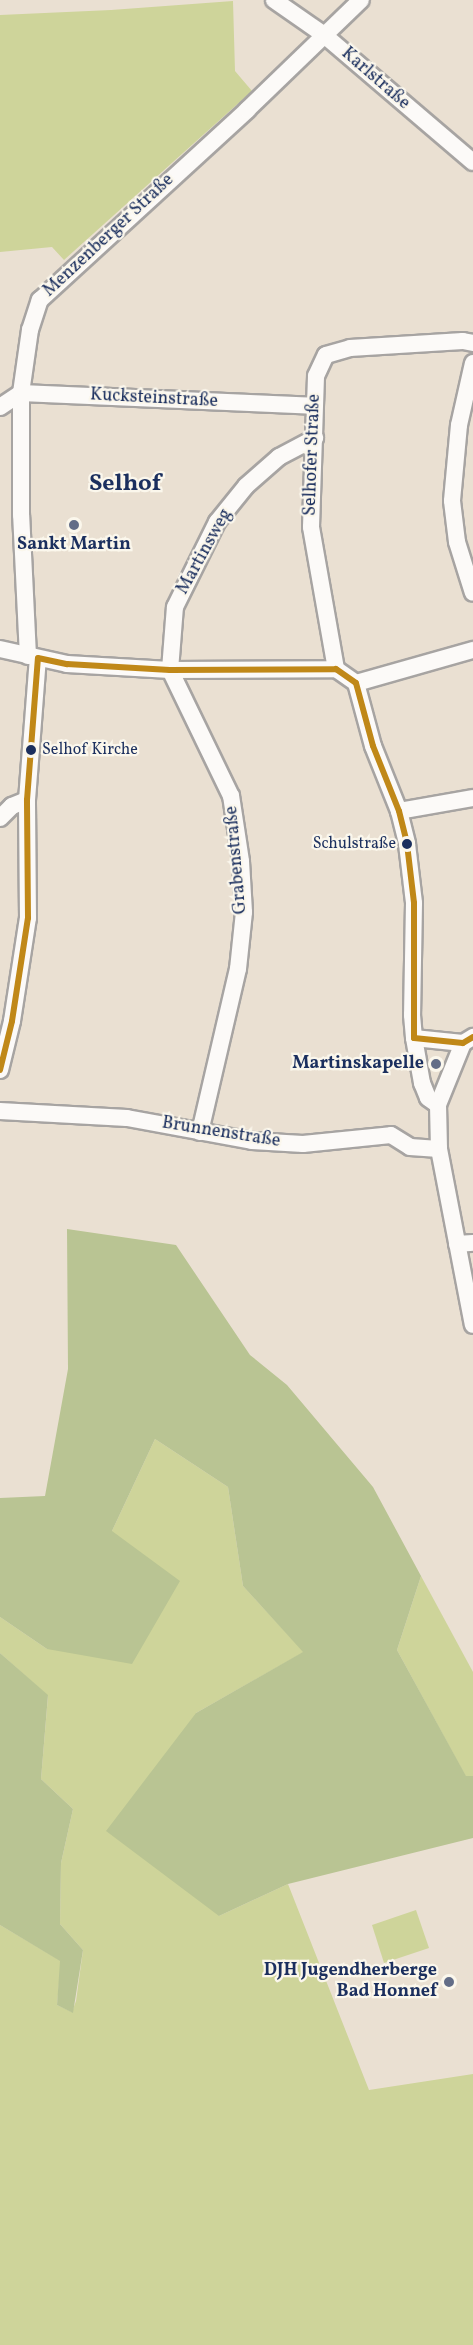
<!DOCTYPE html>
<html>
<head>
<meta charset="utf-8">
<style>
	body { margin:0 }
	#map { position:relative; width:473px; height:2345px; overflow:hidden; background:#eae0d2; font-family:Vollkorn,serif }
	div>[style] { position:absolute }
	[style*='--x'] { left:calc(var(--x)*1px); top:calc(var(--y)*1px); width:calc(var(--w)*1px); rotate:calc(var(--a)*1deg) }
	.green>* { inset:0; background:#ced49a }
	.forest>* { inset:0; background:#b9c493 }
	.roads { filter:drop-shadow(2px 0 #a7a4a2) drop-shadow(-2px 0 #a7a4a2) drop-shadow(0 2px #a7a4a2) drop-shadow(0 -2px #a7a4a2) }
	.minor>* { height:16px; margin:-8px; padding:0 8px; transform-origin:8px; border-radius:8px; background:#fcfaf8 }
	.bus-1>* { height:6px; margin:-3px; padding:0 3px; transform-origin:3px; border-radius:3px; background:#c08818 }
	.dots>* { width:16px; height:16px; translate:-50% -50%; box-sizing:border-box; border:3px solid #fbf7ec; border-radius:50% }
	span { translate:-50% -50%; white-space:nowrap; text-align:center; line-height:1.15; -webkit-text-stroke:4.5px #fbf7ec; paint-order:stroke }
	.bus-label { font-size:16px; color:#1b2f5e }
	.left { translate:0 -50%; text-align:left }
	.right { translate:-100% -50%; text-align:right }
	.street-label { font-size:18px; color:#1b2f5e }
	.poi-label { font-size:18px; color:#1b2f5e; font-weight:700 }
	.district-label { font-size:24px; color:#1b2f5e; font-weight:700 }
</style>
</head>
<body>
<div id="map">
	<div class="green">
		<i style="clip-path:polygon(233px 1px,235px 71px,252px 91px,64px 260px,52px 247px,0 252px,0 15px,111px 10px)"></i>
		<i style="clip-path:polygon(155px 1439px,228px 1487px,243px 1586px,304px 1652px,196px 1713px,219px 1916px,288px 1884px,369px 2090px,473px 2074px,473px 2345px,0 2345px,0 1925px,61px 1961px,57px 2005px,72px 2012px,76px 2001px,83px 1950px,60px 1924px,61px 1863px,73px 1809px,41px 1779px,48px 1696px,0 1653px,0 1617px,47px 1649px,112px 1531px)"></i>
		<i style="clip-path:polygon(421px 1576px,473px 1672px,473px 1776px,466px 1777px,397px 1650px)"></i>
		<i style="clip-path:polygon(416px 1910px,429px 1948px,384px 1963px,372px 1925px)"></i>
	</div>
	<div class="forest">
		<i style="clip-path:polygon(67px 1229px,176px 1245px,250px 1355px,287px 1385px,373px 1487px,421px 1576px,397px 1650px,466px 1776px,473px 1776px,473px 1838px,288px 1884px,219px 1916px,106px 1831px,196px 1713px,303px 1652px,243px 1586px,228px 1487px,155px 1439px,112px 1531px,180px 1581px,132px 1664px,47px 1649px,0 1617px,0 1498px,45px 1496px,68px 1369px)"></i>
		<i style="clip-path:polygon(0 1653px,48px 1695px,41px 1779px,73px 1809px,61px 1863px,60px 1924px,83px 1950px,73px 2013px,57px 2005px,60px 1961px,0 1925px)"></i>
	</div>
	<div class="roads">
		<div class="minor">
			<i style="--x:274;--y:0;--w:60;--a:34.8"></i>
			<i style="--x:323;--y:34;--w:197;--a:40.5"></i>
			<i style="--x:473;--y:363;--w:64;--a:102.7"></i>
			<i style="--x:459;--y:425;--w:76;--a:95.3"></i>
			<i style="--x:452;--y:501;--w:41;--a:83"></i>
			<i style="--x:457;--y:542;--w:53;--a:72.6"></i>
			<i style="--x:0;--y:407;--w:25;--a:-34"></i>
			<i style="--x:21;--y:393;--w:292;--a:2.5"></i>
			<i style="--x:0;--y:649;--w:69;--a:12.6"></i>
			<i style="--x:67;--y:664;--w:103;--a:3.3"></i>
			<i style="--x:170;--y:670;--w:166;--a:-0.3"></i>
			<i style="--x:336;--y:669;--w:24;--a:35"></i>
			<i style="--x:28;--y:656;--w:141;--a:-92.8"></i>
			<i style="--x:21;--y:515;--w:122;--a:-90"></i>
			<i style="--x:21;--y:393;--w:64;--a:-81.9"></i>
			<i style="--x:30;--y:330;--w:32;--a:-72"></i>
			<i style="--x:40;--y:300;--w:281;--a:-42.5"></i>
			<i style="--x:247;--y:110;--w:158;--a:-44"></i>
			<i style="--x:336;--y:669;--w:144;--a:-100"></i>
			<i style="--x:311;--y:527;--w:151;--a:-88.1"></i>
			<i style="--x:316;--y:376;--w:23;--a:-65"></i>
			<i style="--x:326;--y:355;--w:25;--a:-16"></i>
			<i style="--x:350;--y:348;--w:113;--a:-3.5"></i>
			<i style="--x:463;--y:341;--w:10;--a:11"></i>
			<i style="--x:356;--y:683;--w:65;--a:74.9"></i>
			<i style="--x:373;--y:746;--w:70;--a:68.2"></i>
			<i style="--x:399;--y:811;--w:34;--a:76"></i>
			<i style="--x:407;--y:844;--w:59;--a:83.2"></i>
			<i style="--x:414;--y:903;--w:112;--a:91"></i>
			<i style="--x:412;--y:1015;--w:23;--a:85"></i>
			<i style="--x:414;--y:1038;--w:46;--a:79.9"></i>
			<i style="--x:422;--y:1083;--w:16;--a:68"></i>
			<i style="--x:428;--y:1098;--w:12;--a:35"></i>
			<i style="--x:356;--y:683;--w:122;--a:-15.8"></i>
			<i style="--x:399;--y:811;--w:75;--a:-10"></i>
			<i style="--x:0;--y:818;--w:17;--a:-45"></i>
			<i style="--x:12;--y:806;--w:16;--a:-22"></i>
			<i style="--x:414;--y:1038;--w:49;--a:5.8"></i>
			<i style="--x:463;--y:1043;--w:12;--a:-31"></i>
			<i style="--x:463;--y:1043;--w:67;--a:112"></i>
			<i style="--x:438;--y:1105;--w:44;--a:88.7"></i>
			<i style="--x:439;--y:1149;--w:179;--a:79.1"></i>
			<i style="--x:0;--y:1070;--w:50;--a:-76.2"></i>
			<i style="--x:12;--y:1021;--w:104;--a:-81.2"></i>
			<i style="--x:28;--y:918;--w:118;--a:-90.5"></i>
			<i style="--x:27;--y:800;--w:142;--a:-85.6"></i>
			<i style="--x:0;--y:1111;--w:127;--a:3.2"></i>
			<i style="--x:127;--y:1118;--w:127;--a:10.4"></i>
			<i style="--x:252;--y:1141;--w:51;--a:3.4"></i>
			<i style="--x:303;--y:1144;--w:88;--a:-5.8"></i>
			<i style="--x:391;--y:1135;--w:22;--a:32"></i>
			<i style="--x:410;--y:1147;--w:29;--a:4"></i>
			<i style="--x:200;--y:1132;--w:167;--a:-76.9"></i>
			<i style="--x:238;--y:969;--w:57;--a:-84"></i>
			<i style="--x:244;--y:912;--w:51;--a:-93.4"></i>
			<i style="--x:241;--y:861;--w:66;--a:-98.7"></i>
			<i style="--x:231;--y:796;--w:140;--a:-115.8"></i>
			<i style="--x:170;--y:670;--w:63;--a:-85.5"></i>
			<i style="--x:175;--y:607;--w:95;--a:-63.7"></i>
			<i style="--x:217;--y:522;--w:46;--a:-51.1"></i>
			<i style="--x:246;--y:486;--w:44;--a:-41.3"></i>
			<i style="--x:279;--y:457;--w:41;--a:-27.8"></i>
			<i style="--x:457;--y:1244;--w:16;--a:-4"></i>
		</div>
	</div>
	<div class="bus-1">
		<i style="--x:38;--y:658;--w:30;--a:12"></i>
		<i style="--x:67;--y:664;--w:103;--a:3.3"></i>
		<i style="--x:170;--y:670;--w:166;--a:-0.3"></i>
		<i style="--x:336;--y:669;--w:24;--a:35"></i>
		<i style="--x:356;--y:683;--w:65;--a:74.9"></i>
		<i style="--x:373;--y:746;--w:70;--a:68.2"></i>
		<i style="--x:399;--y:811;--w:34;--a:76"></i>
		<i style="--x:407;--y:844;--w:59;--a:83.2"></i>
		<i style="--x:414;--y:903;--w:135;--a:90"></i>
		<i style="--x:414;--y:1038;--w:49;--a:5.8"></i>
		<i style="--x:463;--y:1043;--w:12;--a:-31"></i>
		<i style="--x:0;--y:1070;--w:50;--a:-76.2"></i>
		<i style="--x:12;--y:1021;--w:104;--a:-81.2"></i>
		<i style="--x:28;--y:918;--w:118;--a:-90.5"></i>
		<i style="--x:27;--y:800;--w:142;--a:-85.6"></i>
	</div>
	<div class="dots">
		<i style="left:74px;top:525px;background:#636d87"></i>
		<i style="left:31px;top:750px;background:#1b2f5e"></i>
		<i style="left:407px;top:844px;background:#1b2f5e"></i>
		<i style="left:436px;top:1064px;background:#636d87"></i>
		<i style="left:449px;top:1982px;background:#636d87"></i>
	</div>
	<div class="bus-label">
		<span class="left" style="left:42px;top:750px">Selhof Kirche</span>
		<span class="right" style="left:396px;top:844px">Schulstraße</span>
	</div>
	<div class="street-label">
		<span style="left:375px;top:79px;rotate:41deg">Karlstraße</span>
		<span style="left:109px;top:236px;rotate:-43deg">Menzenberger Straße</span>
		<span style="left:154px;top:399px;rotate:3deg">Kucksteinstraße</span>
		<span style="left:313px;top:455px;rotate:-88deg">Selhofer Straße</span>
		<span style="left:205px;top:552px;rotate:-61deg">Martinsweg</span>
		<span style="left:237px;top:860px;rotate:-95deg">Grabenstraße</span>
		<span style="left:221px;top:1133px;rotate:9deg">Brunnenstraße</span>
	</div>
	<div class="poi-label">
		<span style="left:74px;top:545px">Sankt Martin</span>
		<span class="right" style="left:424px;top:1064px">Martinskapelle</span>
		<span class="right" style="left:437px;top:1982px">DJH Jugendherberge<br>Bad Honnef</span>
	</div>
	<div class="district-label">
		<span style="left:125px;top:485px">Selhof</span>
	</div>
</div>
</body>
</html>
